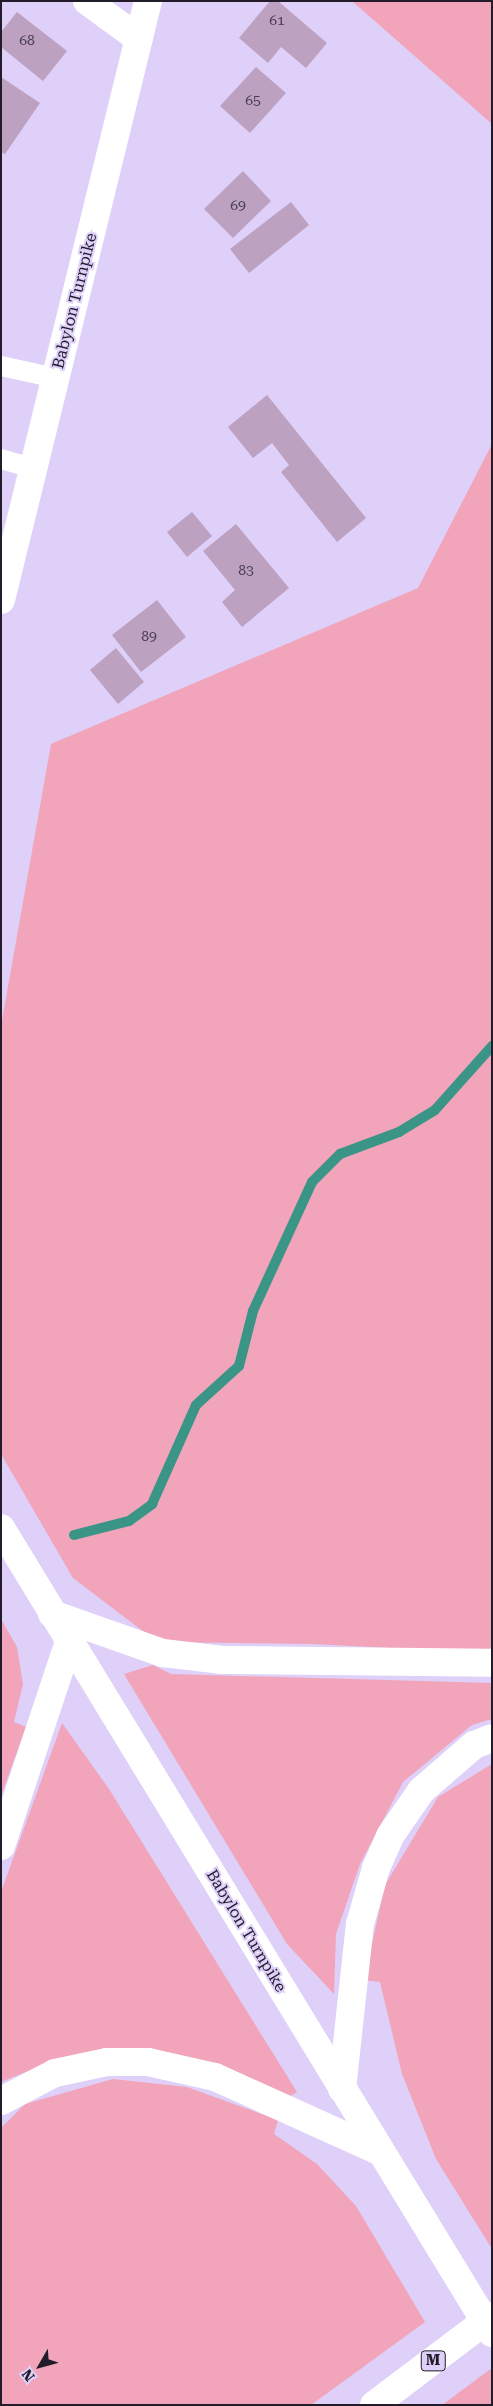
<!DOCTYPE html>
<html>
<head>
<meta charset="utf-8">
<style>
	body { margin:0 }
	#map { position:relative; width:493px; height:2406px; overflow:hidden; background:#ded0f8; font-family:"Roboto Serif",serif }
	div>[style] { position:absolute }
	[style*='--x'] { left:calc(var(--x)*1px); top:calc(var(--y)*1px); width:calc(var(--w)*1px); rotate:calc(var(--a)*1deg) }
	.green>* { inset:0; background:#f1a4ba }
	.stream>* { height:10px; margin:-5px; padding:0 5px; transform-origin:5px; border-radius:5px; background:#3b9587 }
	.building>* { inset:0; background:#bca1c1 }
	.service>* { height:20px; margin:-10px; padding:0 10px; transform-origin:10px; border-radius:10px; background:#fff }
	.minor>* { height:28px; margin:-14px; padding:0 14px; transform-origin:14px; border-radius:14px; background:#fff }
	.primary>* { height:28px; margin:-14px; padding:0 14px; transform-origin:14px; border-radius:14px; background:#fff }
	.motorway>* { height:28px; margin:-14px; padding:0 14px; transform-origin:14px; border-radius:14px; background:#fff }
	span { translate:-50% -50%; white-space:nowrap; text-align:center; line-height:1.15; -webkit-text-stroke:4px #ded0f8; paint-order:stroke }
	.number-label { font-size:14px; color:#483c50 }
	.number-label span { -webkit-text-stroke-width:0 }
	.shield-label span { padding:1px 4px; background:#ded0f8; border:1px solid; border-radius:4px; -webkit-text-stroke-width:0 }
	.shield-label { font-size:15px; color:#211b2a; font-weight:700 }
	.street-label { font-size:16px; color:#211b2a }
	.frame { position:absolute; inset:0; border:2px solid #211b2a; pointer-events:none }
	.north { position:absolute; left:15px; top:2341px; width:50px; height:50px; -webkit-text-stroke:4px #ded0f8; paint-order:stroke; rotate:232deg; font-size:14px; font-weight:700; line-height:20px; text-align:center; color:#211b2a }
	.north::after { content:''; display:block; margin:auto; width:18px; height:22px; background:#211b2a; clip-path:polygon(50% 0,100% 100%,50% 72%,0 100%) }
</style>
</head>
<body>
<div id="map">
	<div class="green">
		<i style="clip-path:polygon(352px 1px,492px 1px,492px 124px)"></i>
		<i style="clip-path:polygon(492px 444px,492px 1653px,312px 1644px,151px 1642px,144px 1632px,73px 1578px,1px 1454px,1px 1026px,51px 744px,418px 588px)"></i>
		<i style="clip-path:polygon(1px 1619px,17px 1647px,23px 1684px,14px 1722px,26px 1727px,1px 1796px)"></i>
		<i style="clip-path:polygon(153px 1665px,171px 1674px,492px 1683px,492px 1719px,472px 1725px,403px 1782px,360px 1864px,336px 1934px,334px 1994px,287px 1944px,124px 1674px)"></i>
		<i style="clip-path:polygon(62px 1723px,109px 1789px,297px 2092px,285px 2099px,145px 2050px,60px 2058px,1px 2082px,1px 1892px)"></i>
		<i style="clip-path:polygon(492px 1764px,492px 2249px,436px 2159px,402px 2074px,380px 1982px,364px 1980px,385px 1885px,438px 1797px)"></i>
		<i style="clip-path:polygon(113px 2079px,187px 2087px,278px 2120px,274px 2134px,317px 2164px,356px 2206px,425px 2322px,311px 2405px,1px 2405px,1px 2128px,25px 2104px)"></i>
		<i style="clip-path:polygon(492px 2368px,492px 2405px,442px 2405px)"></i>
	</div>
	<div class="stream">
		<i style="--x:74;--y:1535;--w:57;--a:-14.3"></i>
		<i style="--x:129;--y:1521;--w:29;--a:-36"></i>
		<i style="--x:152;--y:1504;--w:108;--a:-66"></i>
		<i style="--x:196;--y:1405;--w:58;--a:-42.2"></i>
		<i style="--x:239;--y:1366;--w:57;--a:-75.7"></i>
		<i style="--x:253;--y:1311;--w:142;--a:-65.4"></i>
		<i style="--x:312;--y:1182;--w:40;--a:-45"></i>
		<i style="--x:340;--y:1154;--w:63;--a:-20.4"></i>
		<i style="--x:399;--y:1132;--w:42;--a:-31.4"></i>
		<i style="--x:435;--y:1110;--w:86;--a:-48.3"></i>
	</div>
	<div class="building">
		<i style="clip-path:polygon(270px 1px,278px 1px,327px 43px,306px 68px,281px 47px,268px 63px,239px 38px)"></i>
		<i style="clip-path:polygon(17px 12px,67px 51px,43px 81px,1px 47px,1px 32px)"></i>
		<i style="clip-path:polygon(256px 67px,286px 93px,250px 133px,220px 106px)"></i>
		<i style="clip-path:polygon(1px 77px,40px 103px,5px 154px,1px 152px)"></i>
		<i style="clip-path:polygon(243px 171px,271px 201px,233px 238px,204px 209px)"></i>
		<i style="clip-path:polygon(291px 202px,309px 225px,249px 273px,230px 249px)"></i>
		<i style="clip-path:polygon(267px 395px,366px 518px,337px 542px,281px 472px,289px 465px,272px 443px,253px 458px,228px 427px)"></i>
		<i style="clip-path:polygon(192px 512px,212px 536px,187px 557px,167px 532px)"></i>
		<i style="clip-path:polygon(236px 524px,289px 588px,242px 627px,222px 602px,235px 590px,203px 551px)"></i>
		<i style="clip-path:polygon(157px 600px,186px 637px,141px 672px,112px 635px)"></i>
		<i style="clip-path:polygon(116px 648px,144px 682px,118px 704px,90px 670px)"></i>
	</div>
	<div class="service">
		<i style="--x:1;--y:366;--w:56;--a:12.3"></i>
		<i style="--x:1;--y:459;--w:33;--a:16"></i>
	</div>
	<div class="minor">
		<i style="--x:87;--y:1;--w:64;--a:36.2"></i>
	</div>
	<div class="primary">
		<i style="--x:1;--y:600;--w:617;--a:-76.21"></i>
		<i style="--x:1;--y:1528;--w:943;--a:58.62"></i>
	</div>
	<div class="motorway">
		<i style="--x:52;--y:1614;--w:118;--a:19.4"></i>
		<i style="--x:163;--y:1653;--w:60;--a:6.7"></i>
		<i style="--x:223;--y:1660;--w:269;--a:0.6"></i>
		<i style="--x:1;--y:1846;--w:215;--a:-71.6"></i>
		<i style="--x:342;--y:2089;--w:166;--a:-83.8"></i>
		<i style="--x:360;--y:1924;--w:58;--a:-74.1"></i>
		<i style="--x:376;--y:1868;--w:35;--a:-66"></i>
		<i style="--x:390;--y:1836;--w:55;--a:-55.4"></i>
		<i style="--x:421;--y:1791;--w:70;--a:-41"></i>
		<i style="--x:474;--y:1745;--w:19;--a:-21"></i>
		<i style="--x:1;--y:2101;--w:61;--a:-27.4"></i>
		<i style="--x:55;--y:2073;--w:53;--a:-11.9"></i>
		<i style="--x:107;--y:2062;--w:41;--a:0"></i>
		<i style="--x:148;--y:2062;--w:69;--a:12.6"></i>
		<i style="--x:215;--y:2077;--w:182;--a:24.3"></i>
		<i style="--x:374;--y:2405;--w:148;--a:-37"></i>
	</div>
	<div class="number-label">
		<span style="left:277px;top:20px">61</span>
		<span style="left:27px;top:40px">68</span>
		<span style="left:253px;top:100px">65</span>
		<span style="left:238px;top:205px">69</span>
		<span style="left:246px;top:570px">83</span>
		<span style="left:149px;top:636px">89</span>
	</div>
	<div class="shield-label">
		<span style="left:433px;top:2361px">M</span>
	</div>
	<div class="street-label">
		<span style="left:75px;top:301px;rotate:-76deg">Babylon Turnpike</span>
		<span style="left:246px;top:1931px;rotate:59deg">Babylon Turnpike</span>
	</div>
	<div class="frame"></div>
	<div class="north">N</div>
</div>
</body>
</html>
